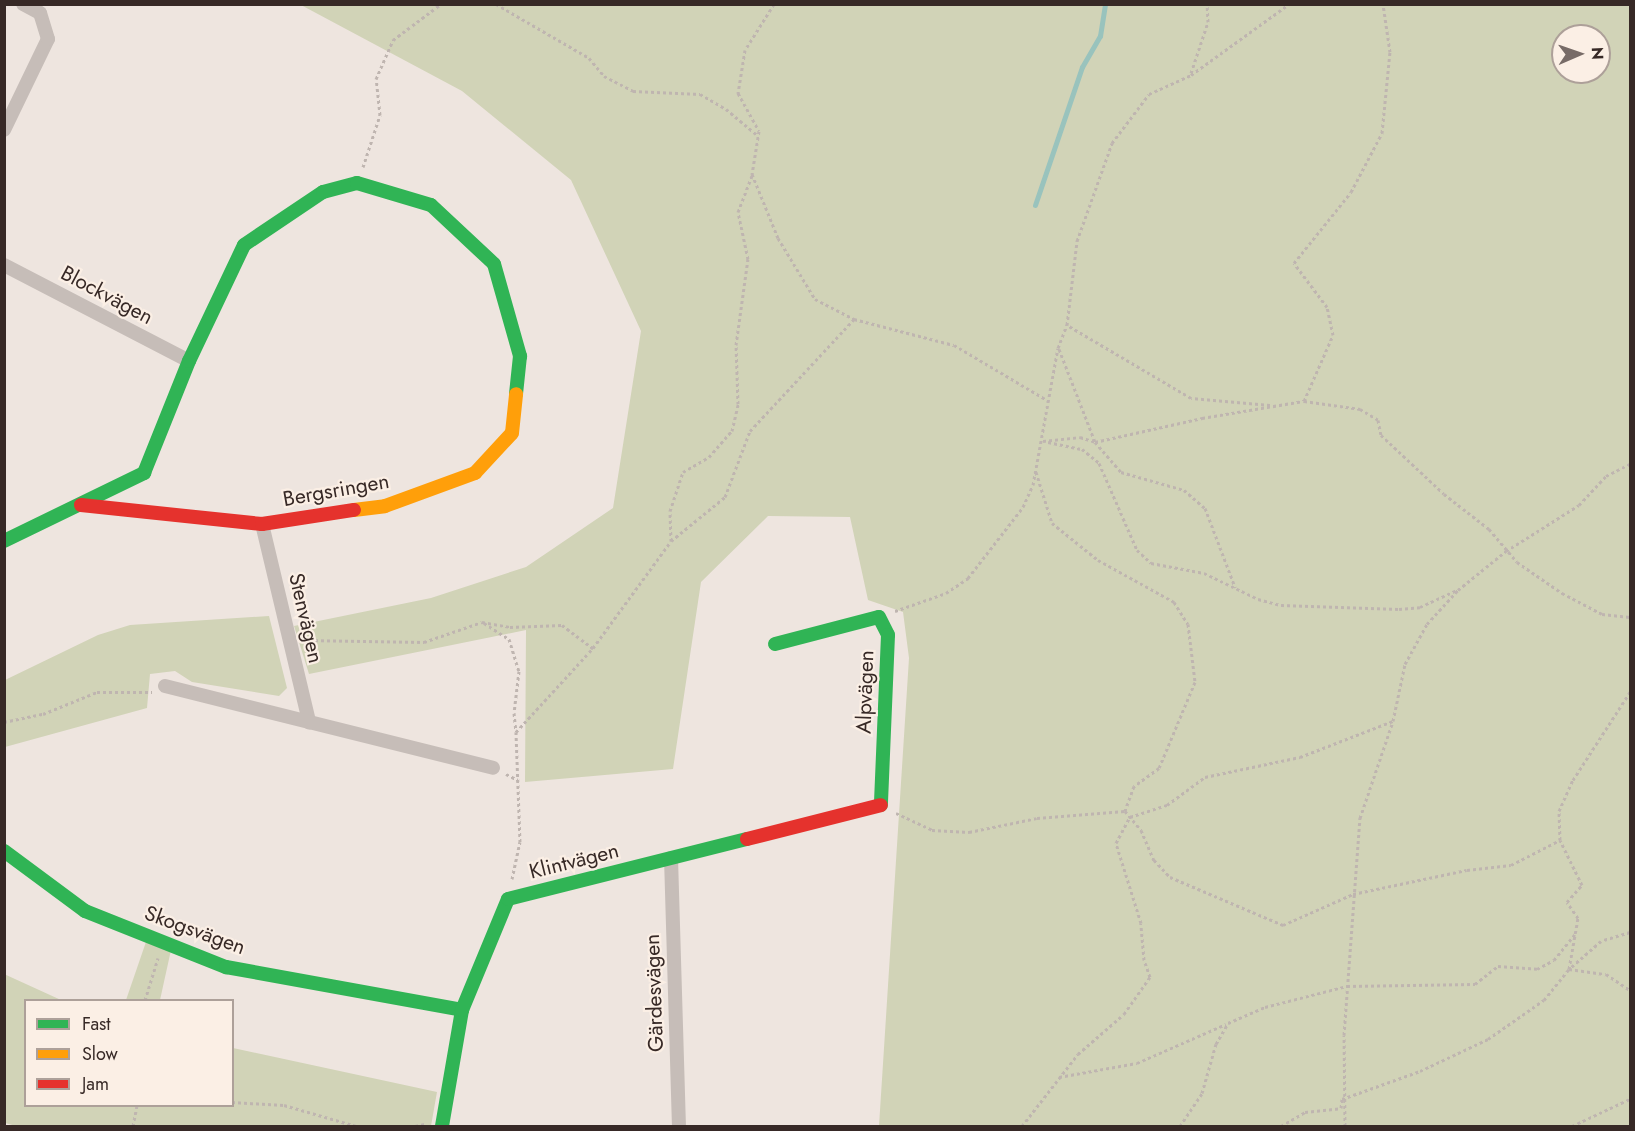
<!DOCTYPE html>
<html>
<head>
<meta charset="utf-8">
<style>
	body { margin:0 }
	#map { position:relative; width:1635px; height:1131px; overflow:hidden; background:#eee5df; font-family:Jost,sans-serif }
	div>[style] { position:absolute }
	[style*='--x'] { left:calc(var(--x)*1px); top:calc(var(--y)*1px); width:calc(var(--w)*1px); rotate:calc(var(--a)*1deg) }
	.green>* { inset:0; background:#d1d3b7 }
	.stream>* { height:5px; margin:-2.5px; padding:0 2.5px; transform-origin:2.5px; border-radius:2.5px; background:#99c3bd }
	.path>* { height:3px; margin-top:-1.5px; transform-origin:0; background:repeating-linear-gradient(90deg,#bfb5b0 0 3px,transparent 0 6px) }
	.street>* { height:14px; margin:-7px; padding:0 7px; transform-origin:7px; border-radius:7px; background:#c6bdb8 }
	.fast>* { height:14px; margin:-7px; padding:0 7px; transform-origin:7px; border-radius:7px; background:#30b455 }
	.slow>* { height:14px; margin:-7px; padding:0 7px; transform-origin:7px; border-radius:7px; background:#ff9f0a }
	.jam>* { height:14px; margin:-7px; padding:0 7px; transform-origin:7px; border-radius:7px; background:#e5322d }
	span { translate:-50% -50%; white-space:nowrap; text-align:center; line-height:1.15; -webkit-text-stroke:4.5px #fbefe5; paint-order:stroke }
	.street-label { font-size:21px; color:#372926 }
	.frame { position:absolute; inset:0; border:6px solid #372926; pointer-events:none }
	.legend { position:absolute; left:24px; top:999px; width:210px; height:108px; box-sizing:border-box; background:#fbefe5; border:2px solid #ada099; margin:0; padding:8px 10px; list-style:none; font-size:18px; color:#372926 }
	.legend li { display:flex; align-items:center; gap:12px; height:30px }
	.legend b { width:30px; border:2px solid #ada099 }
	.north { position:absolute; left:1551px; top:24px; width:60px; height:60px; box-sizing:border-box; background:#fbefe5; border:2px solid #ada099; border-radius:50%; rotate:88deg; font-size:16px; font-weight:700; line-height:24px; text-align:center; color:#372926 }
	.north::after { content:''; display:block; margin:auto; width:21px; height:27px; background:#776b67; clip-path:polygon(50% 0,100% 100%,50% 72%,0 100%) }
</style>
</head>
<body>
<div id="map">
	<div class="green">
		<i style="clip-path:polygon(evenodd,301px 5px,1630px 5px,1630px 1126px,879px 1126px,909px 658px,903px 612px,868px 600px,850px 517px,768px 516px,701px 582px,673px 769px,525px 782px,526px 630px,309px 674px,294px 626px,431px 598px,526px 567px,613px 508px,641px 331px,571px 180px,462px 91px,301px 5px,1563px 36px,1599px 36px,1599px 72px,1563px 72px,1563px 36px)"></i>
		<i style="clip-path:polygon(269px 616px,287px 688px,279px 696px,192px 682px,175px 671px,150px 674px,147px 708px,5px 747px,5px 680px,98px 635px,130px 625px)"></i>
		<i style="clip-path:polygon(147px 939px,171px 950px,160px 1000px,126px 1000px)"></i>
		<i style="clip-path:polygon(4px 974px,61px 1000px,26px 1000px,26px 1106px,232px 1106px,233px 1048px,437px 1092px,431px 1126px,16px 1126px,5px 1123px)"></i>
	</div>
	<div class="stream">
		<i style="--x:1035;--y:205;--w:146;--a:-71.2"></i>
		<i style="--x:1082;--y:67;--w:36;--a:-60"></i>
		<i style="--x:1100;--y:36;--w:32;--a:-81"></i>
	</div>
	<div class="path">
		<i style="--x:496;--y:4;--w:108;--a:30.1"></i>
		<i style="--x:589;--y:58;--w:23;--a:50"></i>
		<i style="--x:604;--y:76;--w:33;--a:27"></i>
		<i style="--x:633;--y:91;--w:67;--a:2.6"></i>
		<i style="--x:700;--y:94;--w:30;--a:30"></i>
		<i style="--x:726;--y:109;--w:40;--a:40"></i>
		<i style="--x:774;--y:4;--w:54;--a:122.2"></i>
		<i style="--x:745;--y:50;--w:44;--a:99.2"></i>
		<i style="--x:738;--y:93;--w:43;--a:61.1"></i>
		<i style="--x:759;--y:131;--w:44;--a:99.2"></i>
		<i style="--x:752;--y:174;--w:69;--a:67.9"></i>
		<i style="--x:778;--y:238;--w:71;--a:58.8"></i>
		<i style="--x:815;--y:299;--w:44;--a:27.1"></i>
		<i style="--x:854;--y:319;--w:103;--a:14.6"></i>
		<i style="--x:954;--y:345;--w:108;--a:30.6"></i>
		<i style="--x:1191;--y:73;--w:54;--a:-71.6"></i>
		<i style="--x:1208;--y:22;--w:18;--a:-93"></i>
		<i style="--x:363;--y:167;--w:55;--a:-71.9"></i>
		<i style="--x:380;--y:115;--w:36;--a:-96"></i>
		<i style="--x:376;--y:79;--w:43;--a:-66.4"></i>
		<i style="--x:393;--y:40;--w:60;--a:-36.9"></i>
		<i style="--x:1059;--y:349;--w:100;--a:68.8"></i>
		<i style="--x:1095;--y:442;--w:40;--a:49"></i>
		<i style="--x:1121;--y:472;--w:66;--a:15.9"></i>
		<i style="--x:1184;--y:490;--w:28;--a:41"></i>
		<i style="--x:1205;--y:508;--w:85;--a:69.2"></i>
		<i style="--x:1304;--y:401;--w:72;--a:-66.3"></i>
		<i style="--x:1333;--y:335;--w:29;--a:-102"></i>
		<i style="--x:1327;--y:307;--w:55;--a:-126.9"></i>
		<i style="--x:1294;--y:263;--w:91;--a:-51.2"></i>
		<i style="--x:1351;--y:192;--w:67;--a:-62.3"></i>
		<i style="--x:1382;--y:133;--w:81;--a:-84.4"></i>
		<i style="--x:1390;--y:52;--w:49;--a:-98.3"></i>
		<i style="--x:1270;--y:405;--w:79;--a:-174.9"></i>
		<i style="--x:1191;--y:398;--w:144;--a:-149.5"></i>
		<i style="--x:1067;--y:325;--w:85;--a:-83.2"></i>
		<i style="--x:1077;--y:241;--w:104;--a:-70.3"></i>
		<i style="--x:1112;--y:143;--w:61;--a:-52.9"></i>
		<i style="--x:1149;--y:94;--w:46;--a:-24.3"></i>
		<i style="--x:1191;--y:75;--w:121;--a:-35.9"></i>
		<i style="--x:1043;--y:441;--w:37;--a:-6"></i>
		<i style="--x:1080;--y:437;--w:16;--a:18"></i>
		<i style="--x:1095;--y:442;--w:110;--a:-12.6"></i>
		<i style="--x:1202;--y:418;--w:103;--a:-9.5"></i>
		<i style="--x:1304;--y:401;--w:57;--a:8.1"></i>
		<i style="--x:1360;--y:409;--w:21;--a:31"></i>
		<i style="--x:1378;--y:420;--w:15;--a:79"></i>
		<i style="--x:1381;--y:435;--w:86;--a:43.1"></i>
		<i style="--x:1444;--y:494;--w:57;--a:37.9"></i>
		<i style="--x:1489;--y:529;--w:43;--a:49.7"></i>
		<i style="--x:1517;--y:562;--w:55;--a:34.6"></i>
		<i style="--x:1562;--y:593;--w:45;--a:27.7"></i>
		<i style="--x:1602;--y:614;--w:28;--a:6"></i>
		<i style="--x:1048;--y:442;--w:35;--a:12"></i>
		<i style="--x:1082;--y:449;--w:22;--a:39"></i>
		<i style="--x:1099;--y:463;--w:95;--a:66.4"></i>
		<i style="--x:1137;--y:550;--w:19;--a:43"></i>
		<i style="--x:1151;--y:563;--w:54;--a:10.7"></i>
		<i style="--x:1204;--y:573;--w:60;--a:25.7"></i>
		<i style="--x:1258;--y:599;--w:24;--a:15"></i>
		<i style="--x:1281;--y:605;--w:118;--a:1.9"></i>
		<i style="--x:1399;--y:609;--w:21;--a:-5"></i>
		<i style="--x:1420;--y:607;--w:41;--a:-24.7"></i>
		<i style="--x:1036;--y:472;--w:53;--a:72.6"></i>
		<i style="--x:1052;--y:523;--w:59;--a:38.8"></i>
		<i style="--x:1098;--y:560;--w:87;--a:28.9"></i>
		<i style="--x:1174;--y:602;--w:26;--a:58"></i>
		<i style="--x:1188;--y:624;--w:58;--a:83.1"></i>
		<i style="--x:1195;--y:682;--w:93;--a:112.7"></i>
		<i style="--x:1159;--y:768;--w:31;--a:144"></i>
		<i style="--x:1134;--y:786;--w:27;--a:110"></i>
		<i style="--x:671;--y:541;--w:30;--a:-92"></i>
		<i style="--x:670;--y:511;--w:41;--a:-71.6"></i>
		<i style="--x:683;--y:472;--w:30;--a:-30"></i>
		<i style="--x:709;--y:457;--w:35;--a:-49"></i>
		<i style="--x:732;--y:431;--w:28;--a:-77"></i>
		<i style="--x:738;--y:404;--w:59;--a:-91.9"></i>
		<i style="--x:736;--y:345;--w:87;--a:-82.1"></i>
		<i style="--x:748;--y:259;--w:48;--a:-102"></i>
		<i style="--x:738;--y:212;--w:40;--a:-69"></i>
		<i style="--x:895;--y:611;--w:54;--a:-19.4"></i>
		<i style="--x:946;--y:593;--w:27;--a:-34"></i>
		<i style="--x:968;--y:578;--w:90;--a:-52.2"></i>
		<i style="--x:1023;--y:507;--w:24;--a:-66"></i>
		<i style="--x:1033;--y:485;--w:139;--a:-79.7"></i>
		<i style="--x:1058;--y:348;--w:25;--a:-69"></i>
		<i style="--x:484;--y:623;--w:30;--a:33"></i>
		<i style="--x:509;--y:639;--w:34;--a:73"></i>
		<i style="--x:519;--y:671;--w:42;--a:96.8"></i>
		<i style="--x:514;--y:713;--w:19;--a:84"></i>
		<i style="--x:303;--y:640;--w:121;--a:0.9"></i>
		<i style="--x:424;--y:642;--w:61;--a:-19"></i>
		<i style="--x:482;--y:622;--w:28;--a:10"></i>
		<i style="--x:510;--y:627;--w:52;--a:-2.2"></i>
		<i style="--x:562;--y:625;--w:39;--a:37"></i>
		<i style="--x:4;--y:722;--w:40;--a:-12"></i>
		<i style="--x:43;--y:714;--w:58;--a:-22.2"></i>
		<i style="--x:97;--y:692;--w:55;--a:0"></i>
		<i style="--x:506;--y:774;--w:13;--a:27"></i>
		<i style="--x:896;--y:813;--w:40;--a:25"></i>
		<i style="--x:932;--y:830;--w:37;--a:3"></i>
		<i style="--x:969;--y:832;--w:69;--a:-11.6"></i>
		<i style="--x:1037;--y:818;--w:88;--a:-4.5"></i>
		<i style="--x:1125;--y:811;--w:25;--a:50"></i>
		<i style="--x:1141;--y:830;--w:33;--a:67"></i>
		<i style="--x:1154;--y:860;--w:23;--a:47"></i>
		<i style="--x:1170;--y:877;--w:123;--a:23"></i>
		<i style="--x:1283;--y:925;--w:77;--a:-23.9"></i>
		<i style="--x:1353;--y:894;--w:116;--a:-11.9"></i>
		<i style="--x:1467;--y:870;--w:44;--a:-6.5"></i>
		<i style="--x:1511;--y:865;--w:55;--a:-27"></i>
		<i style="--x:1560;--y:840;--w:29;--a:-92"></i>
		<i style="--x:1559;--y:811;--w:34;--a:-66"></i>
		<i style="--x:1573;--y:780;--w:105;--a:-57.1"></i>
		<i style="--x:512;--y:879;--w:38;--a:-78"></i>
		<i style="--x:520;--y:842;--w:110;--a:-92.1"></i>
		<i style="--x:516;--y:732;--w:114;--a:-47.5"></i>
		<i style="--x:593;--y:648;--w:132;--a:-53.9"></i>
		<i style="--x:671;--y:541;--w:70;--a:-39.2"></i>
		<i style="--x:725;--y:497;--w:71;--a:-69.3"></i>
		<i style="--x:750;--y:431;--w:153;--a:-47.1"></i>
		<i style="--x:1630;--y:932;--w:30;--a:163"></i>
		<i style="--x:1601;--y:941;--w:43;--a:138.8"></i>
		<i style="--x:1569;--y:969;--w:37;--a:8"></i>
		<i style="--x:1606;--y:974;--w:29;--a:34"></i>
		<i style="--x:145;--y:1000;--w:44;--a:-72.8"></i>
		<i style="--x:1059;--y:1077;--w:79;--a:-10.2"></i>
		<i style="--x:1137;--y:1063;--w:97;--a:-23.7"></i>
		<i style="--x:232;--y:1102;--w:52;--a:3.3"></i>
		<i style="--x:284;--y:1105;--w:75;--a:16.3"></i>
		<i style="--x:133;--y:1126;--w:20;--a:-79"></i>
		<i style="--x:415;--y:1126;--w:10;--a:-11"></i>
		<i style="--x:1022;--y:1126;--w:91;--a:-52.1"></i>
		<i style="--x:1078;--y:1054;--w:61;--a:-41"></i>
		<i style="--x:1124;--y:1014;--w:45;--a:-54.9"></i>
		<i style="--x:1150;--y:977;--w:18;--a:-109"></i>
		<i style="--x:1144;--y:960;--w:37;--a:-95"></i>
		<i style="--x:1141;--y:923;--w:84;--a:-107.4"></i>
		<i style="--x:1116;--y:843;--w:30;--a:-62"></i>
		<i style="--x:1130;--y:817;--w:39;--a:-18"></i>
		<i style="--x:1167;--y:805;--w:47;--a:-36.4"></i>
		<i style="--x:1205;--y:777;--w:97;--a:-11.9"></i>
		<i style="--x:1300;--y:757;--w:100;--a:-21.2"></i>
		<i style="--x:1180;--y:1126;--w:40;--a:-56"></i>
		<i style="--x:1202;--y:1093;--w:51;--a:-74.1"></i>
		<i style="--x:1216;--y:1044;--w:24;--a:-60"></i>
		<i style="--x:1228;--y:1023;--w:40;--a:-23.4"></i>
		<i style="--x:1265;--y:1007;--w:85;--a:-14.4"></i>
		<i style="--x:1347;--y:986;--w:128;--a:-0.9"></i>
		<i style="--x:1475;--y:984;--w:29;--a:-38"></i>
		<i style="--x:1498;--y:966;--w:39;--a:4"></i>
		<i style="--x:1537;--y:969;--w:19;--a:-28"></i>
		<i style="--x:1554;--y:960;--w:33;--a:-51"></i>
		<i style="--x:1281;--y:1126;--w:28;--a:-30"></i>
		<i style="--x:1305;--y:1112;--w:36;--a:-6"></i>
		<i style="--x:1341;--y:1108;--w:9;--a:-84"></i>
		<i style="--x:1342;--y:1099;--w:83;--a:-19.7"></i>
		<i style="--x:1420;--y:1071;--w:75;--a:-25.2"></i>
		<i style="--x:1488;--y:1039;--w:68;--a:-34.9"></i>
		<i style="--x:1544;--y:1000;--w:40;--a:-51"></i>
		<i style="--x:1569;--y:969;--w:52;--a:-80"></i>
		<i style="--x:1578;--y:918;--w:19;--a:-125"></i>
		<i style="--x:1567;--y:902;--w:23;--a:-49"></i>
		<i style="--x:1582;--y:885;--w:50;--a:-116.1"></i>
		<i style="--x:1345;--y:1126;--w:91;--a:-90.6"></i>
		<i style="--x:1344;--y:1035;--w:218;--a:-85.8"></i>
		<i style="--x:1360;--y:818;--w:102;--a:-71.2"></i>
		<i style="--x:1393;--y:721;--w:58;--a:-78.1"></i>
		<i style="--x:1405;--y:664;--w:46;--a:-61.2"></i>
		<i style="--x:1427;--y:624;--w:46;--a:-47.6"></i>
		<i style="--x:1458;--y:590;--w:62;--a:-39.1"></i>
		<i style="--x:1506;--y:551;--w:86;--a:-32.2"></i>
		<i style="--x:1579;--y:505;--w:40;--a:-47"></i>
		<i style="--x:1606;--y:476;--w:27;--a:-27"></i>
		<i style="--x:1572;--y:1126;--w:64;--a:-25"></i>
	</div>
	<div class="street">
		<i style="--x:4;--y:130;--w:101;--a:-64.2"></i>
		<i style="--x:48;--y:39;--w:27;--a:-107"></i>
		<i style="--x:40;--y:13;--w:19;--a:-152"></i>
		<i style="--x:4;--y:265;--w:208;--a:27.4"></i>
		<i style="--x:262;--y:524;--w:204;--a:76.6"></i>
		<i style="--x:165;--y:686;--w:338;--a:14"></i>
		<i style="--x:671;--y:858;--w:268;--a:88.3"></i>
	</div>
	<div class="fast">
		<i style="--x:4;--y:541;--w:156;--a:-25.9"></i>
		<i style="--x:144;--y:473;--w:121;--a:-68.1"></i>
		<i style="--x:189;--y:361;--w:128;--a:-64.6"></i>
		<i style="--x:244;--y:245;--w:95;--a:-33.9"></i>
		<i style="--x:323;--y:192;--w:35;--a:-15"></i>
		<i style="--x:357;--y:183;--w:77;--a:16.6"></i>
		<i style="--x:431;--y:205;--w:86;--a:43.1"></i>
		<i style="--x:494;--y:264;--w:96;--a:74.2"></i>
		<i style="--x:520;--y:356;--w:38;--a:96"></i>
		<i style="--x:775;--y:644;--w:107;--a:-14.6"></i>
		<i style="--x:879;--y:617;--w:20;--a:63"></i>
		<i style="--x:888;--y:635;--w:170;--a:92.4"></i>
		<i style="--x:4;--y:851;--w:101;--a:36.5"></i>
		<i style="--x:85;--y:911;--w:152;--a:21.7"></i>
		<i style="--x:226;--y:967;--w:240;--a:10.3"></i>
		<i style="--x:442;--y:1126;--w:118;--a:-80.2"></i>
		<i style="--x:462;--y:1010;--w:120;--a:-67.5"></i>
		<i style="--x:508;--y:899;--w:246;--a:-14.1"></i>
	</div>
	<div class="slow">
		<i style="--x:354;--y:510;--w:31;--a:-7"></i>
		<i style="--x:385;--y:506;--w:96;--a:-20.1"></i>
		<i style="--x:475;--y:473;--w:54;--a:-47.2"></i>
		<i style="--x:512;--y:433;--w:39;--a:-84"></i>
	</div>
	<div class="jam">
		<i style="--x:81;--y:505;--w:182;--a:6"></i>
		<i style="--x:262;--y:524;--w:93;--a:-8.7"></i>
		<i style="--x:747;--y:839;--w:138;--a:-14.2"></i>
	</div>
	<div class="street-label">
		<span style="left:107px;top:295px;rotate:28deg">Blockvägen</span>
		<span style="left:336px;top:490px;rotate:-10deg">Bergsringen</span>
		<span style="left:306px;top:618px;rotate:77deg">Stenvägen</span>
		<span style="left:865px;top:692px;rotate:-88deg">Alpvägen</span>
		<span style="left:574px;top:861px;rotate:-14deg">Klintvägen</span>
		<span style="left:195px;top:930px;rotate:20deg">Skogsvägen</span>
		<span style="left:654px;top:993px;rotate:-92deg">Gärdesvägen</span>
	</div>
	<div class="frame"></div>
	<ul class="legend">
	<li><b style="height:8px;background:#30b455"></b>Fast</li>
	<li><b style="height:8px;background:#ff9f0a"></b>Slow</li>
	<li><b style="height:8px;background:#e5322d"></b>Jam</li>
	</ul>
	<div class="north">N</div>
</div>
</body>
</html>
